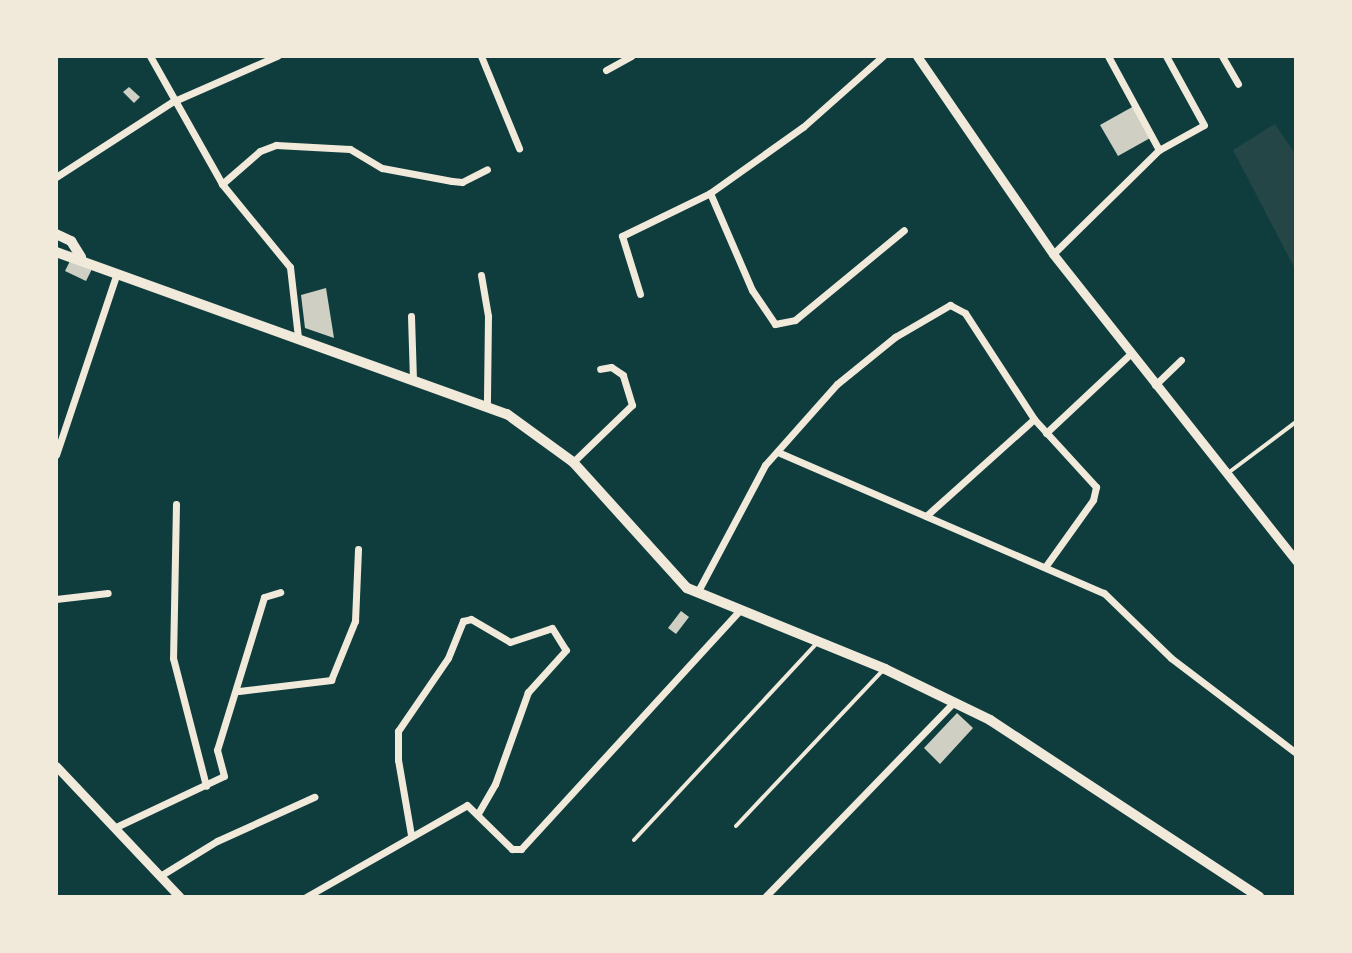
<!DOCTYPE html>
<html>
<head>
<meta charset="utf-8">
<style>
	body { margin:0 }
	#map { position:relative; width:1352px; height:953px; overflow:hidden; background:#0f3d3e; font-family:"IBM Plex Sans",sans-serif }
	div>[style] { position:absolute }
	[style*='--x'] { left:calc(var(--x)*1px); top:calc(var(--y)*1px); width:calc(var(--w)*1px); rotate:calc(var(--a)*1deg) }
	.green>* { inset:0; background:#244646 }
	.building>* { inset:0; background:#cfcfc3 }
	.service>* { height:4px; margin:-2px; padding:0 2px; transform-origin:2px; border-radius:2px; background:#f1e9da }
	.minor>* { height:7px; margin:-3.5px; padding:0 3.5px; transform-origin:3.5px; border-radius:3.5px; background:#f1e9da }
	.tertiary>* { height:9px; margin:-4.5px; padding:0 4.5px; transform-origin:4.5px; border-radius:4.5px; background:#f1e9da }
	.secondary>* { height:10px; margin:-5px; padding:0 5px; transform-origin:5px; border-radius:5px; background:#f1e9da }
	span { translate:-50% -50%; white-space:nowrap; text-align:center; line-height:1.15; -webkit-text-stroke:6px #f1e9da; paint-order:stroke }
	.frame { position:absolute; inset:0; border:58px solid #f1e9da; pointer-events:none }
</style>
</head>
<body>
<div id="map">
	<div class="green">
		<i style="clip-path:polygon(1275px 124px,1296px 155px,1296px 271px,1233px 150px)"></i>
	</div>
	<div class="building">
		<i style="clip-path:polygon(129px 87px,140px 97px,134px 103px,123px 92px)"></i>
		<i style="clip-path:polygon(1134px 106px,1152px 137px,1118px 156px,1100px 125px)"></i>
		<i style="clip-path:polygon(72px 257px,93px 267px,86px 281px,65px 271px)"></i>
		<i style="clip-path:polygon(326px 288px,334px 338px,305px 328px,301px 295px)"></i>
		<i style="clip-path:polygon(681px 611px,689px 617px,676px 634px,668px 628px)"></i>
		<i style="clip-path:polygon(957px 713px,973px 728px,940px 764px,924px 748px)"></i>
	</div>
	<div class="service">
		<i style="--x:1228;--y:473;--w:85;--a:-36.9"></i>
		<i style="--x:736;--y:826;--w:214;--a:-46.7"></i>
		<i style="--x:634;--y:840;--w:270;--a:-47.1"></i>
	</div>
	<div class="minor">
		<i style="--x:150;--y:56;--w:147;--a:60.6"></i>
		<i style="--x:222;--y:184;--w:107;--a:50.7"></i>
		<i style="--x:290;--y:267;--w:70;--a:83.5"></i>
		<i style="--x:481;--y:56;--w:100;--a:67.6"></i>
		<i style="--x:1108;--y:56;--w:107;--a:61.5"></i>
		<i style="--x:1222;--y:56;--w:32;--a:60"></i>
		<i style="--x:606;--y:70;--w:29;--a:-29"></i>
		<i style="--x:56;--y:177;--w:138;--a:-32.9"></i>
		<i style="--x:172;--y:102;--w:115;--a:-23.7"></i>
		<i style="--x:222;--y:184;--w:50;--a:-41"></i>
		<i style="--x:260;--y:151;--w:17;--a:-21"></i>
		<i style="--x:276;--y:145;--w:74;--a:3.1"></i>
		<i style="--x:350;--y:149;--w:37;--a:31"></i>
		<i style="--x:382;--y:168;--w:71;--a:10.5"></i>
		<i style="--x:452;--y:181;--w:10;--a:6"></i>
		<i style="--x:462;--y:182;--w:28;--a:-27"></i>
		<i style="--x:710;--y:193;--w:106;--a:66.6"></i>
		<i style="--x:752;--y:290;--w:41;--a:55.9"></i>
		<i style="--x:775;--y:324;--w:20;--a:-11"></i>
		<i style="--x:795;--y:320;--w:141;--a:-39.5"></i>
		<i style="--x:1053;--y:254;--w:148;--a:-44.5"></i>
		<i style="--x:1159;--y:150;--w:51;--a:-29.1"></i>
		<i style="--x:1204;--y:125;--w:79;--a:-118.8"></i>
		<i style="--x:481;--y:275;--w:42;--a:80.3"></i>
		<i style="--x:488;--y:316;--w:88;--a:90.7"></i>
		<i style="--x:640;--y:294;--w:61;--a:-107.2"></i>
		<i style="--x:622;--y:236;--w:98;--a:-26"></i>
		<i style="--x:710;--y:193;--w:114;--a:-35.4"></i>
		<i style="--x:803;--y:127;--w:107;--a:-41.6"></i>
		<i style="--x:411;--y:316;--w:62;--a:88.2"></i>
		<i style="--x:1155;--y:385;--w:36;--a:-44"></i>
		<i style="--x:1046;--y:433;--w:114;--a:-43.2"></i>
		<i style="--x:780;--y:453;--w:353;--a:23.4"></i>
		<i style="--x:1104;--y:593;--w:93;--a:44.1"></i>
		<i style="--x:1171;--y:658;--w:157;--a:37.2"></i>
		<i style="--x:56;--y:455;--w:192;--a:-71.5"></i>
		<i style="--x:573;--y:462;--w:82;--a:-44"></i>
		<i style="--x:632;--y:405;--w:31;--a:-107"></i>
		<i style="--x:623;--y:375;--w:14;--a:-146"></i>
		<i style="--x:611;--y:367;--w:11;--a:170"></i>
		<i style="--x:176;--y:504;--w:154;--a:91.1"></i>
		<i style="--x:173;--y:658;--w:132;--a:75.5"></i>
		<i style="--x:926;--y:516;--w:145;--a:-41.9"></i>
		<i style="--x:697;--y:593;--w:145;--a:-62"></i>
		<i style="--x:765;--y:465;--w:108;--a:-48.4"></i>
		<i style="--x:837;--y:384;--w:75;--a:-39"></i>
		<i style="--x:895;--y:337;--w:64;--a:-30.2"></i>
		<i style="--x:950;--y:305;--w:17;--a:28"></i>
		<i style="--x:965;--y:313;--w:126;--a:56.9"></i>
		<i style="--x:1034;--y:419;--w:92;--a:47.6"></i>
		<i style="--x:1096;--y:487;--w:13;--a:103"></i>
		<i style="--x:1093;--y:500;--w:82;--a:125.6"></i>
		<i style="--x:56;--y:599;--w:52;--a:-6.6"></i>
		<i style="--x:239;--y:691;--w:93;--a:-6.8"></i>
		<i style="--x:331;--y:680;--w:64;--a:-67.9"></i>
		<i style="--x:355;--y:621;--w:72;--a:-87.6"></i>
		<i style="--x:116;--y:827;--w:119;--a:-25.3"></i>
		<i style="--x:224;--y:776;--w:27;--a:-105"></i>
		<i style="--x:217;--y:750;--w:160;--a:-72.9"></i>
		<i style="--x:264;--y:597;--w:17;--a:-17"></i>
		<i style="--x:411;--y:835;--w:76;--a:-99.8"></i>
		<i style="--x:398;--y:760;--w:29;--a:-90"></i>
		<i style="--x:398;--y:731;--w:88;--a:-55.6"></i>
		<i style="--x:448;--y:658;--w:40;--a:-68"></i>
		<i style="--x:463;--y:621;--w:8;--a:-14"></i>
		<i style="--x:471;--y:619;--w:45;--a:30.5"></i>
		<i style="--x:510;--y:642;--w:44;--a:-18.4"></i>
		<i style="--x:552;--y:628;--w:26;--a:58"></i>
		<i style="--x:566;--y:650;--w:57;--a:132.1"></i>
		<i style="--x:528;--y:692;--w:98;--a:109.7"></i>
		<i style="--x:495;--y:784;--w:34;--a:120"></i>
		<i style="--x:160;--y:876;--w:67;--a:-31.6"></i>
		<i style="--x:217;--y:841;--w:107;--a:-24.4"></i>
		<i style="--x:306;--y:897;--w:185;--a:-29.7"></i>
		<i style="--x:467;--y:805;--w:63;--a:44.4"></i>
		<i style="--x:512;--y:849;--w:9;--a:0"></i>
		<i style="--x:521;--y:849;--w:324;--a:-47.5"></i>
		<i style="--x:765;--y:897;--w:272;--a:-45.9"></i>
	</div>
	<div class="tertiary">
		<i style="--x:917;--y:56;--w:240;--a:55.5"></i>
		<i style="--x:1053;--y:254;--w:392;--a:51.6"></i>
		<i style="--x:56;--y:766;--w:180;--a:46.6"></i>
	</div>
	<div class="secondary">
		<i style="--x:56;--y:234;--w:17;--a:25"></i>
		<i style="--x:71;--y:241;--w:19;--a:58"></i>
		<i style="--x:56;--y:252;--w:479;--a:19.8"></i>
		<i style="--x:507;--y:414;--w:82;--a:36"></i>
		<i style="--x:573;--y:462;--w:170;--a:47.9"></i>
		<i style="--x:687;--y:588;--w:214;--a:22.2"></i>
		<i style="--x:885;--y:669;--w:117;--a:25.9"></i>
		<i style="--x:990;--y:720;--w:322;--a:33.3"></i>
	</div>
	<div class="frame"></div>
</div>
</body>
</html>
